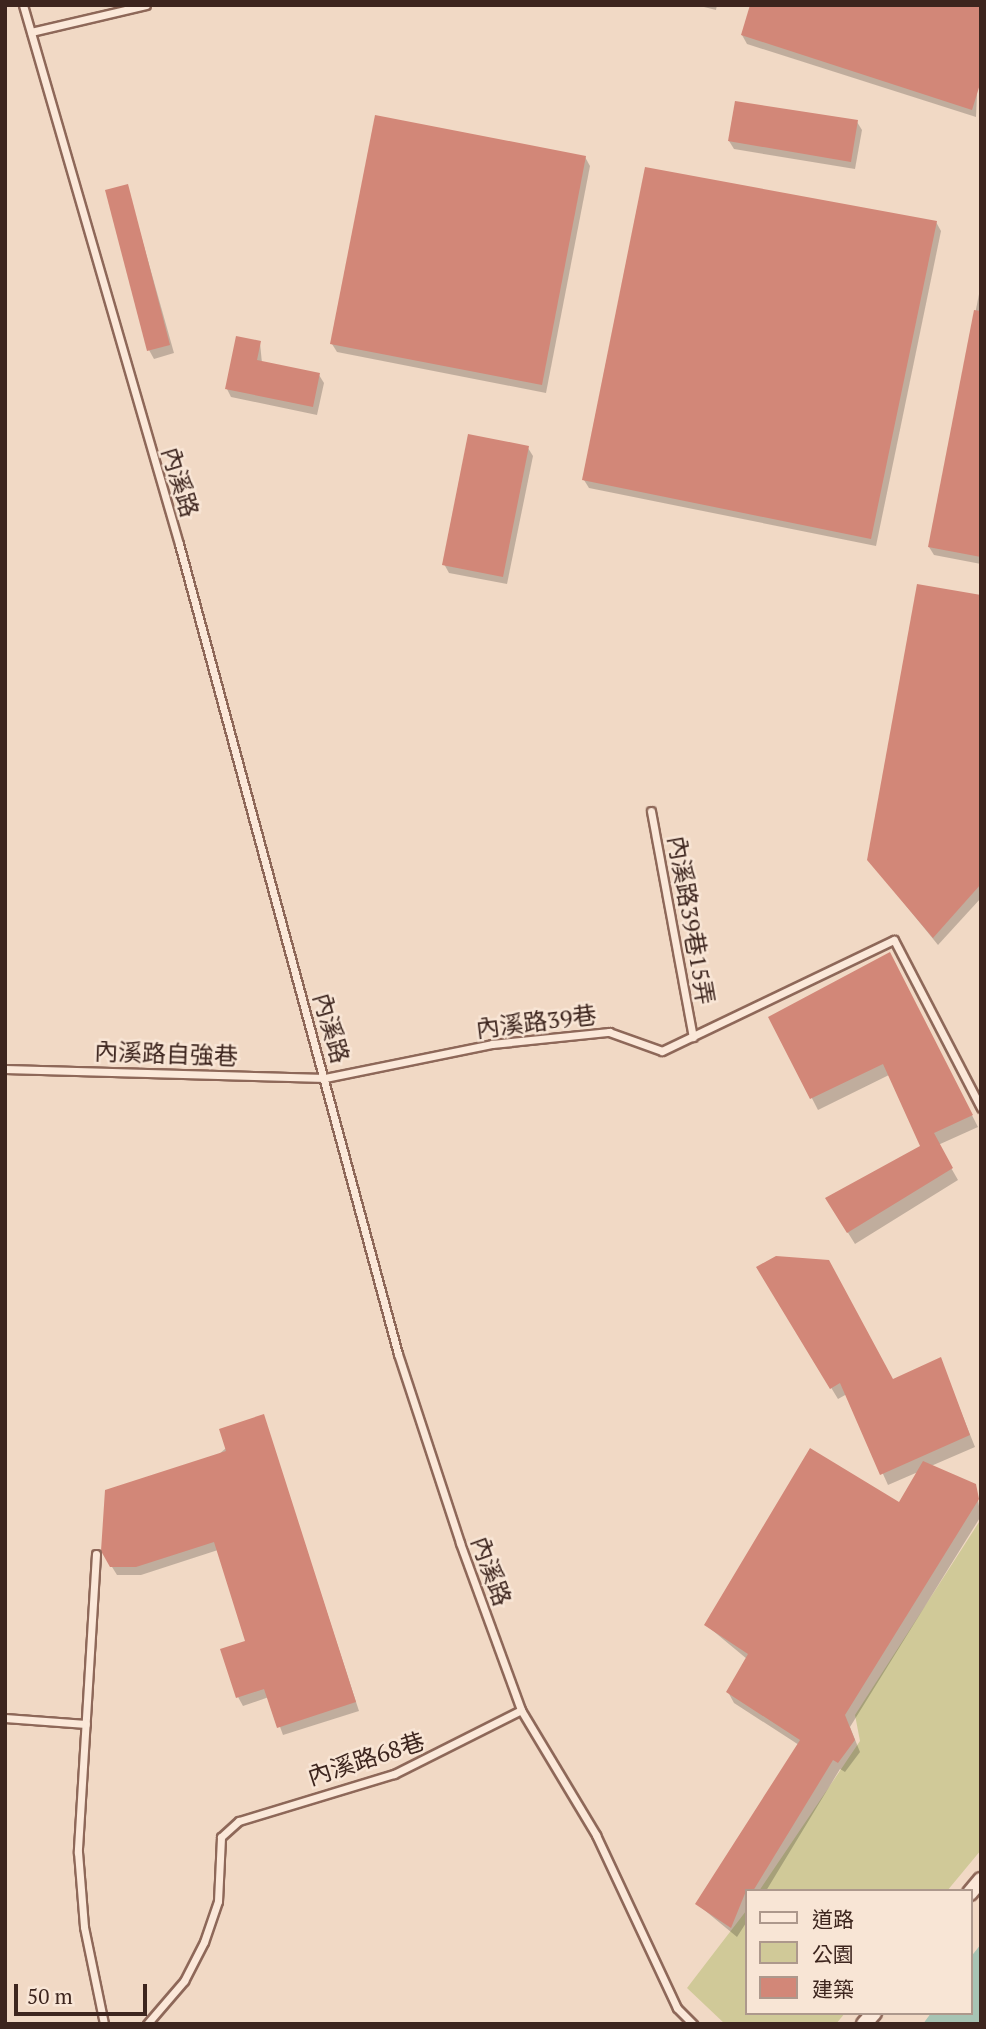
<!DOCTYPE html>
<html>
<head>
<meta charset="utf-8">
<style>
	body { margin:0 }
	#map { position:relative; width:986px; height:2029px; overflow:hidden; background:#f1d9c5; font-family:"PT Serif","Noto Sans TC",serif }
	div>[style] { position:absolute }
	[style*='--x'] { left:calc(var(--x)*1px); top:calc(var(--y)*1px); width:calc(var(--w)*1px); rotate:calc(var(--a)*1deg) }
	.green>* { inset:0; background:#d0c998 }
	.water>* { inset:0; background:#a7c4b4 }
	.shadow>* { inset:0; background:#0003 }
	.building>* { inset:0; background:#d28778 }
	.roads { filter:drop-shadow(2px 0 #8e6859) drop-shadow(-2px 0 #8e6859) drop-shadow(0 2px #8e6859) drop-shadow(0 -2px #8e6859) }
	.service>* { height:7px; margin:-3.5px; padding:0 3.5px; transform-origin:3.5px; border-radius:3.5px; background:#fbe8d9 }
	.minor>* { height:14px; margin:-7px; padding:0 7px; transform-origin:7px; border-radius:7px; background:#fbe8d9 }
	span { translate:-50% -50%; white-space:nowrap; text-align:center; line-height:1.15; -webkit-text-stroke:5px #f8e5d5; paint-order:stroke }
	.street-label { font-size:24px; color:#3d251e }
	.frame { position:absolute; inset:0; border:7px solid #3d251e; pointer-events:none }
	.legend { position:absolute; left:745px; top:1889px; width:228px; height:126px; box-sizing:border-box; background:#f8e5d5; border:2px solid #ad988c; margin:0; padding:9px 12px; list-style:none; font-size:21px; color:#3d251e }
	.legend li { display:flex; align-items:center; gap:14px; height:35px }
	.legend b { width:35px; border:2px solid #ad988c }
	.scale { position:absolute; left:14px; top:1984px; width:133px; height:32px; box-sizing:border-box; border:4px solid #3d251e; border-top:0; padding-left:9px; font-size:21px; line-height:24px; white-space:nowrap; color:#3d251e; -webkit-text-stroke:5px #f8e5d5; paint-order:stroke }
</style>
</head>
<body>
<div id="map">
	<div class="green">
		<i style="clip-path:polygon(981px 1519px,981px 1850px,947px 1891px,759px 1891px,860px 1741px,855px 1715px)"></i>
		<i style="clip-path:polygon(746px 1911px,746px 2013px,845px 2013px,836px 2024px,725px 2024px,687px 1988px)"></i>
	</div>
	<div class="water">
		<i style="clip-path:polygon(981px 1944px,981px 2024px,923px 2024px,931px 2013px,970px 2013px,970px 1958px)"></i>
	</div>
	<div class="shadow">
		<i style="clip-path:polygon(696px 5px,717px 5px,716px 10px)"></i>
		<i style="clip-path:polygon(981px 5px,976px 117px,747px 44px,742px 35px)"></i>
		<i style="clip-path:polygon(857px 122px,862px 130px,855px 169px,734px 149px,729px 141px)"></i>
		<i style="clip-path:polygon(585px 157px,590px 166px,546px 393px,337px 352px,332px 344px)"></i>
		<i style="clip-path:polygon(127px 186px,174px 353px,154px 359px,149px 350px)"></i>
		<i style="clip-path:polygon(936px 222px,941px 231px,876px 546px,589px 488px,584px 480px)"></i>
		<i style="clip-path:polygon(981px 284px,981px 564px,934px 555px,929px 547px)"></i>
		<i style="clip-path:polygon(260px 343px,262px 363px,319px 375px,324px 383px,317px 415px,231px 397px,227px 389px)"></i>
		<i style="clip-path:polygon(528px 448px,533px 456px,507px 584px,449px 573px,444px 564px)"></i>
		<i style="clip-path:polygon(981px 597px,981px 898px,938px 945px,869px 860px)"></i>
		<i style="clip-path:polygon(896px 966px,978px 1127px,938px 1145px,958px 1180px,855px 1244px,827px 1199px,922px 1147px,889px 1075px,818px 1110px,770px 1017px)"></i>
		<i style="clip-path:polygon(758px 1268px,893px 1381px,940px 1359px,975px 1447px,931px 1466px,975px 1486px,981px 1516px,850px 1727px,860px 1752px,845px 1772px,840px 1769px,766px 1891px,746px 1891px,746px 1923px,737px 1937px,697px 1904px,799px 1745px,734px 1703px,728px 1692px,747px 1659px,706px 1625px,900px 1504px,918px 1472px,888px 1485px,847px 1394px,838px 1399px)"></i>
		<i style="clip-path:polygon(263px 1416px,359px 1711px,283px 1735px,269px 1697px,243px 1706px,238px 1697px,223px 1650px,248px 1642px,218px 1550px,141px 1575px,117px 1575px,104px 1554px)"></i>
	</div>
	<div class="building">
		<i style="clip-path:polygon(750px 5px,981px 5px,981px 81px,972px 110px,741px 35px)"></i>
		<i style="clip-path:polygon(735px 101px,858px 120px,851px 162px,728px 141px)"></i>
		<i style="clip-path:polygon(375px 115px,586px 156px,542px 385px,330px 344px)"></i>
		<i style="clip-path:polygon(645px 167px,937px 221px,871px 539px,582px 480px)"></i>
		<i style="clip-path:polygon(128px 184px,170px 345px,147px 351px,105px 190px)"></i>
		<i style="clip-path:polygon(974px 310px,981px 311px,981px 557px,928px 547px)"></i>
		<i style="clip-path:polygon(236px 336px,261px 341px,257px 360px,320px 373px,313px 407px,225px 389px)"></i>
		<i style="clip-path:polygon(468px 434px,529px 446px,503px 577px,442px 565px)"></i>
		<i style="clip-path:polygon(917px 584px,981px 595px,981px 884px,933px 938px,867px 860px)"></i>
		<i style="clip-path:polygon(890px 952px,973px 1115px,934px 1133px,953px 1168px,847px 1233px,825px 1198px,920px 1146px,883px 1064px,810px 1099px,768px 1017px)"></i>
		<i style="clip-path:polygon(776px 1256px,829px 1260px,893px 1379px,941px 1357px,970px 1435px,880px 1475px,840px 1383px,830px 1389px,756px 1267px)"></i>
		<i style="clip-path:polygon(264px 1414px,356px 1702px,277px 1728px,264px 1689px,236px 1698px,220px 1649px,245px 1641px,214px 1542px,136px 1567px,110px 1567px,101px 1551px,105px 1490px,226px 1451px,219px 1429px)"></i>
		<i style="clip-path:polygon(810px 1448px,899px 1502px,923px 1461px,976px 1484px,979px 1499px,845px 1715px,855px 1740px,838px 1763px,833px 1760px,753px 1891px,746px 1891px,731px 1928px,695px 1904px,800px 1740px,726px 1692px,748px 1654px,704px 1625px)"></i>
	</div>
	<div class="roads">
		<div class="service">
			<i style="--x:23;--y:5;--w:561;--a:73.86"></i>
			<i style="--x:179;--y:544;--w:839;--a:74.87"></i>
			<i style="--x:398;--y:1354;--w:199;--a:71.8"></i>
			<i style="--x:460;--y:1543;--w:178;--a:69.9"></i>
			<i style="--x:521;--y:1710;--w:146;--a:59"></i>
			<i style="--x:596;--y:1835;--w:191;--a:64.9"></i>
			<i style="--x:677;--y:2008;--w:23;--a:45"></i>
			<i style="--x:31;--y:32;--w:118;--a:-13.2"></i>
			<i style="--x:651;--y:811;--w:230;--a:79.5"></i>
			<i style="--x:5;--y:1069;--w:320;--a:1.6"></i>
			<i style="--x:325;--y:1078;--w:170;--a:-11.5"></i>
			<i style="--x:492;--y:1044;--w:118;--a:-5.9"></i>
			<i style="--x:609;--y:1032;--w:56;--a:19.7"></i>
			<i style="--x:662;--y:1051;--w:257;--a:-25.6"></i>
			<i style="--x:894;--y:940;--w:189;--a:62.6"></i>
			<i style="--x:96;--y:1554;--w:299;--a:93.5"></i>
			<i style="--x:78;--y:1852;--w:75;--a:85.4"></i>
			<i style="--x:84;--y:1927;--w:99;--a:78.3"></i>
			<i style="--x:5;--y:1718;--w:81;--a:4.2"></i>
			<i style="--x:147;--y:2024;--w:57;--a:-49.3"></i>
			<i style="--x:184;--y:1981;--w:44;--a:-62.9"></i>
			<i style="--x:204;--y:1942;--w:43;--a:-71.1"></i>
			<i style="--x:218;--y:1901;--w:64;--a:-87.3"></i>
			<i style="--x:221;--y:1837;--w:24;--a:-42"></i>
			<i style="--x:239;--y:1821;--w:162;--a:-16.9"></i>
			<i style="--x:394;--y:1774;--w:142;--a:-26.7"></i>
		</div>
		<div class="minor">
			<i style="--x:970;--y:1893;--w:17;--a:-50"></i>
			<i style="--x:864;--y:2024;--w:15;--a:-48"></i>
		</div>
	</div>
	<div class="street-label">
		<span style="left:180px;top:482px;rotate:73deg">內溪路</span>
		<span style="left:691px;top:920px;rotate:80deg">內溪路39巷15弄</span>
		<span style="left:536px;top:1022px;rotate:-7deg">內溪路39巷</span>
		<span style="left:331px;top:1028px;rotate:74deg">內溪路</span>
		<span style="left:166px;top:1054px;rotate:2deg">內溪路自強巷</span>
		<span style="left:491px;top:1571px;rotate:70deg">內溪路</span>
		<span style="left:366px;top:1759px;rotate:-18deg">內溪路68巷</span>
	</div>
	<div class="frame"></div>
	<ul class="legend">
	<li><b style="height:9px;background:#fbe8d9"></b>道路</li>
	<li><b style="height:19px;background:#d0c998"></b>公園</li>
	<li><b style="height:19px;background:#d28778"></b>建築</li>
	</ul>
	<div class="scale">50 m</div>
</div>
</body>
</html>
